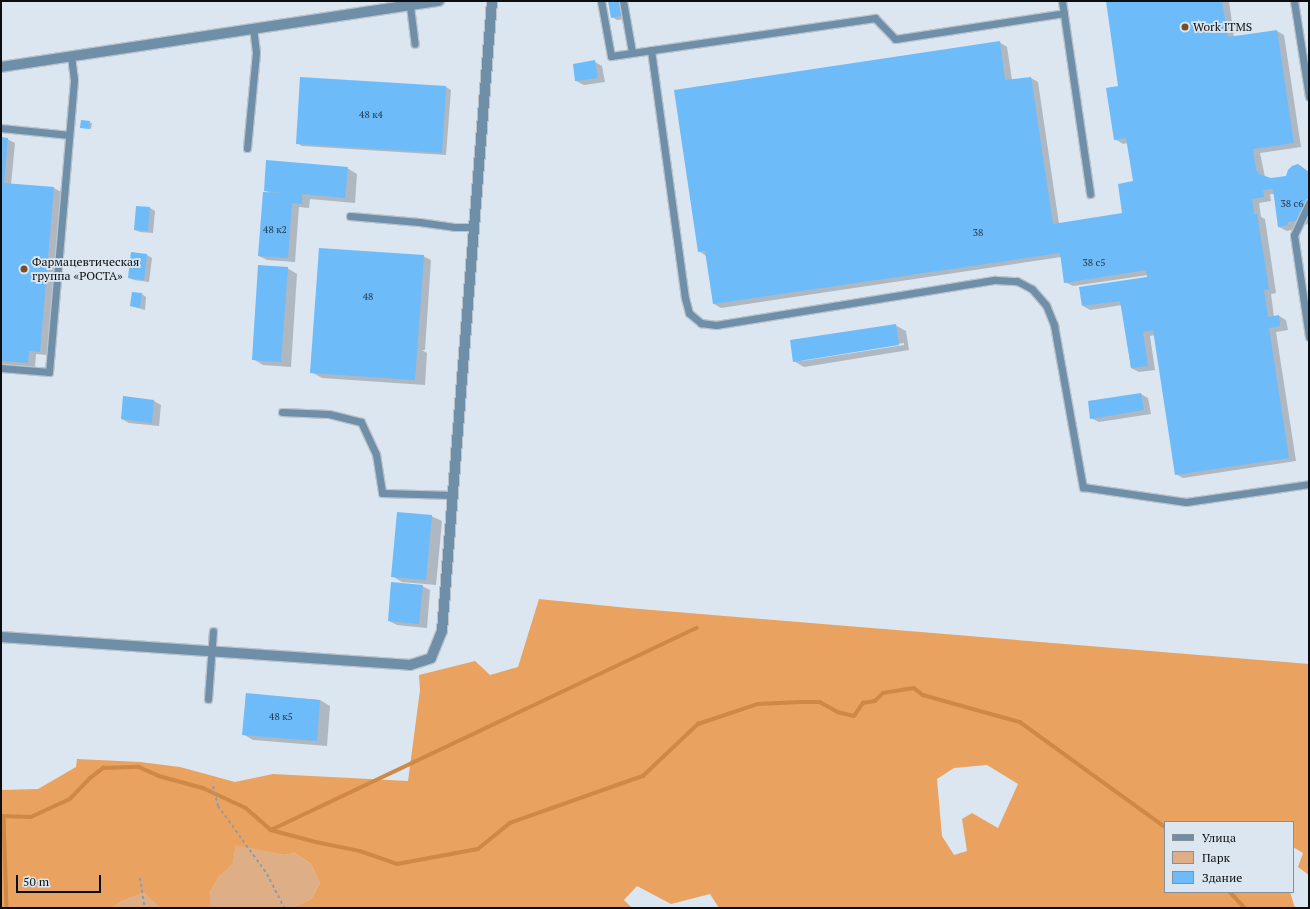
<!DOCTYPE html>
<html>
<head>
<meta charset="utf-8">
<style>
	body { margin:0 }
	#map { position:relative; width:1310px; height:909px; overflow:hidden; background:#dbe6f0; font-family:"PT Serif",serif }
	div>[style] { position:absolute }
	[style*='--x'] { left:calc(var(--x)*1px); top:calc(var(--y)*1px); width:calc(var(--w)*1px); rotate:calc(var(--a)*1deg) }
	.green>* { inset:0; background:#deaf86 }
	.forest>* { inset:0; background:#e9a260 }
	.shadow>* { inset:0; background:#0003 }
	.stream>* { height:3.5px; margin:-1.75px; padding:0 1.75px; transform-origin:1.75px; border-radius:1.75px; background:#ce8946 }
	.building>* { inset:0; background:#6dbbf9 }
	.path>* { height:2px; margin-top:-1px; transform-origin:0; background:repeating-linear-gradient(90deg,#929aa2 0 3px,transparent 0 6px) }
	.roads { filter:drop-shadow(1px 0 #bac3cc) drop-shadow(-1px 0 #bac3cc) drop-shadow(0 1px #bac3cc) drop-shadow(0 -1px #bac3cc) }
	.service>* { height:7px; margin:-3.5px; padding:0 3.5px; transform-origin:3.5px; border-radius:3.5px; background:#6f8ea8 }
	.minor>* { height:10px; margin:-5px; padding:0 5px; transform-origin:5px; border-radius:5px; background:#6f8ea8 }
	.dots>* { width:11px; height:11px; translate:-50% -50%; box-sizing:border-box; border:2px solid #dbe6f0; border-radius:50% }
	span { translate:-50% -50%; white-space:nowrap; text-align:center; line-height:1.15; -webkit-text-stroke:3.5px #dbe6f0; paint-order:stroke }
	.number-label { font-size:10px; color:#24394b }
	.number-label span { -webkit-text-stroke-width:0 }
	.poi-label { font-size:12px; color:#0b0e11 }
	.left { translate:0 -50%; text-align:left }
	.frame { position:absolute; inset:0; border:2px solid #0b0e11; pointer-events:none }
	.legend { position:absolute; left:1164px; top:821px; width:130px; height:72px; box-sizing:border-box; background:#dbe6f0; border:1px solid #889097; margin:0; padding:5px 7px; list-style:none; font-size:12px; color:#0b0e11 }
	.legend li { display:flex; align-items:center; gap:8px; height:20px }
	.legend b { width:20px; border:1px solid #889097 }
	.scale { position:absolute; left:16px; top:875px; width:85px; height:18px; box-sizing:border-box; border:2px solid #0b0e11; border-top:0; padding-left:5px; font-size:12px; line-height:14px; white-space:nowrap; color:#0b0e11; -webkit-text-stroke:3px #dbe6f0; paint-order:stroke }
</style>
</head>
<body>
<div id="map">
	<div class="green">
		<i style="clip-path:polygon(236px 844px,283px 855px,295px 853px,311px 864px,320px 883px,311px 899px,292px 908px,210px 908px,210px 892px,219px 877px,233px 864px)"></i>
		<i style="clip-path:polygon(144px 893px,160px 908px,112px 908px,122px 901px)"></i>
	</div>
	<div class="forest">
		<i style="clip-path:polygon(evenodd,539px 599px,628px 608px,1309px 664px,1309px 875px,1298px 867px,1303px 853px,1293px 847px,1293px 822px,1165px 822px,1165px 892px,1290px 892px,1295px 908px,719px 908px,710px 894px,671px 904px,637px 886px,624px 900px,632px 908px,292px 908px,311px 899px,320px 883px,311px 864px,295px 853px,283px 855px,236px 845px,233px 864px,219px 877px,210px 892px,210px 908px,160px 908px,144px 893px,122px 901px,112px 908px,1px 908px,1px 790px,38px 789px,76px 767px,77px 759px,140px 762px,180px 767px,235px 782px,273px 774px,408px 781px,420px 690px,419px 675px,475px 661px,490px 675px,518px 667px,539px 599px,987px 765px,1018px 784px,998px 828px,972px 813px,962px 819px,967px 851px,954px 855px,942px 836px,937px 779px,954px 768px,987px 765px)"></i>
	</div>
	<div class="shadow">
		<i style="clip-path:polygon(611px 1px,620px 1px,626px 19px,617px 20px,612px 17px)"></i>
		<i style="clip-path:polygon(1107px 1px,1229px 1px,1234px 37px,1277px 31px,1284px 35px,1301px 147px,1260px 153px,1265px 177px,1271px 179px,1286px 177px,1298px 165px,1309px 172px,1309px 224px,1295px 226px,1295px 229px,1287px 231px,1279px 227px,1274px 194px,1270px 194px,1271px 201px,1259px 203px,1261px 217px,1265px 219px,1276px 293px,1271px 294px,1274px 317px,1279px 316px,1286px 320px,1288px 330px,1276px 332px,1296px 461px,1183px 478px,1176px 474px,1155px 335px,1150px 336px,1155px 370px,1139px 372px,1131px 368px,1122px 305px,1090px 310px,1083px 306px,1148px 278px,1148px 275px,1073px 286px,1065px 282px,1061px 257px,721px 308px,714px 304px,706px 256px,699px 251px,999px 42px,1007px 47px,1012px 80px,1031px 78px,1038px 82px,1059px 224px,1123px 214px,1134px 182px,1128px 143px,1123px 144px,1115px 139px,1120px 87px)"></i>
		<i style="clip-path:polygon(595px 62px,602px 66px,605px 82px,584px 85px,576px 81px)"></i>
		<i style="clip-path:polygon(301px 78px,446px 87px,451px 90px,446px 155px,302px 146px,297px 143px)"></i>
		<i style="clip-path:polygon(82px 121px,92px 123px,91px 129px,81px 127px)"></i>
		<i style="clip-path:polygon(1px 138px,7px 139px,15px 143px,11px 185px,54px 188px,61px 192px,47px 355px,36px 354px,35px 367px,1px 364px)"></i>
		<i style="clip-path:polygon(347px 168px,357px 174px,355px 203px,310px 199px,309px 208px,299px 207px,295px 262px,267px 260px,259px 256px,270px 193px,265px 190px)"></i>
		<i style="clip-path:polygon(137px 207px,150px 208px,155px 211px,153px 233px,140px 232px,135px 230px)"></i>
		<i style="clip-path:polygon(132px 253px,147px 255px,152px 258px,149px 282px,134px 280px,129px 278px)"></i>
		<i style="clip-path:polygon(423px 256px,431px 260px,425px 350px,422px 350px,427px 353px,425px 385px,322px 378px,311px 372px)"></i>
		<i style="clip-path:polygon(287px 268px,297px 274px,291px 367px,263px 365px,253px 359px)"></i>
		<i style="clip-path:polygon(142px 294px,146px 297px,145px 310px,131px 306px)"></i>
		<i style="clip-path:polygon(evenodd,895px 325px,906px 331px,909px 350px,804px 367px,794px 361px,895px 325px,904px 343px,904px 345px,802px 361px,802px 359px,904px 343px)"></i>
		<i style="clip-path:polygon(1141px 394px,1148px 398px,1151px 414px,1099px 422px,1091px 418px)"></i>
		<i style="clip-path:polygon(124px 397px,154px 401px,161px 405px,159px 426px,129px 423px,122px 419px)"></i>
		<i style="clip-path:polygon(431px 516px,442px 521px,436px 585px,402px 582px,392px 576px)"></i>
		<i style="clip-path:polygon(422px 586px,430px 590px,427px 628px,397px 625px,389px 621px)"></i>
		<i style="clip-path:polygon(246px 694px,320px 700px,330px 706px,327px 746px,253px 740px,243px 734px)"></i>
	</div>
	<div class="stream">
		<i style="--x:1;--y:816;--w:30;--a:2"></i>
		<i style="--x:31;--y:817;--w:43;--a:-24.8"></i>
		<i style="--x:70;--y:799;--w:28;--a:-46"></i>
		<i style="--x:89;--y:779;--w:18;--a:-38"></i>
		<i style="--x:103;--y:768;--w:36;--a:-2"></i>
		<i style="--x:139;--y:767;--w:22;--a:24"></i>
		<i style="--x:159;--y:776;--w:46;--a:15.3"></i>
		<i style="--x:203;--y:788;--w:47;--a:24.9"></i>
		<i style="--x:246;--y:808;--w:33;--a:41"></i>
		<i style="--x:271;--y:830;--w:47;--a:14.9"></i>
		<i style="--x:316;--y:842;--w:45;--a:11.6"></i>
		<i style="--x:360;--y:851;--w:39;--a:19"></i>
		<i style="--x:397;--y:864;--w:82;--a:-10.5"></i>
		<i style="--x:478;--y:849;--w:41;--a:-39.1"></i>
		<i style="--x:510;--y:823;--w:141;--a:-19.5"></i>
		<i style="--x:643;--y:776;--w:76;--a:-43.4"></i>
		<i style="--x:698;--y:724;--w:63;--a:-18.4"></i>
		<i style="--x:758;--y:704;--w:43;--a:-2.7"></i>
		<i style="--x:801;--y:702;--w:19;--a:0"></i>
		<i style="--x:820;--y:702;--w:21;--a:29"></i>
		<i style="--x:838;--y:712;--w:16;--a:14"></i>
		<i style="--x:854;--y:716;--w:16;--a:-55"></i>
		<i style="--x:863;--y:703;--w:12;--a:-9"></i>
		<i style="--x:875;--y:701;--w:11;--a:-45"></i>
		<i style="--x:883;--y:693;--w:31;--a:-9"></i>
		<i style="--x:914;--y:688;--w:11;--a:38"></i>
		<i style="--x:923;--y:695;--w:101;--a:15.6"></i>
		<i style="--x:1020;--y:722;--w:179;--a:35.9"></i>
		<i style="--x:4;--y:817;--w:91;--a:88.1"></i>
		<i style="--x:271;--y:830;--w:471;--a:-25.4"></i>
		<i style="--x:1230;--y:892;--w:22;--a:47"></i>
	</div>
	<div class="building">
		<i style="clip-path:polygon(608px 1px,619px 1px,621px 16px,611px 18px)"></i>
		<i style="clip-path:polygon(1106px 1px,1222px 1px,1228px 37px,1277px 30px,1294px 143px,1253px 149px,1256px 169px,1259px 174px,1271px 178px,1286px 176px,1288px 170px,1292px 166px,1298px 164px,1309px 172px,1309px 219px,1288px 222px,1288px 225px,1278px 227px,1273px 189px,1263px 190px,1264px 197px,1252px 199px,1254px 214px,1257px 214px,1269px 289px,1264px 290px,1268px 317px,1279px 315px,1280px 326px,1269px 328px,1289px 458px,1175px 475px,1153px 330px,1143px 332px,1148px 366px,1131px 368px,1120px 301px,1082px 306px,1079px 287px,1147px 277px,1146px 270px,1064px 283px,1060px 253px,713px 304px,705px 251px,698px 252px,674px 90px,1000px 41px,1005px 80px,1031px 77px,1053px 224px,1122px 213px,1118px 184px,1133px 181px,1126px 138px,1114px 140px,1106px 88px,1118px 86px)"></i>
		<i style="clip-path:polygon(595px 60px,598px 78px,575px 81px,573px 64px)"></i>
		<i style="clip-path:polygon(300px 77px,446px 86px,442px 153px,296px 144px)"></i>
		<i style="clip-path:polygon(81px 120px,90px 121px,89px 129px,80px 128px)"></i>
		<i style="clip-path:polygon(1px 137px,8px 138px,4px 183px,54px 187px,40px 352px,29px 351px,28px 363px,1px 361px)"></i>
		<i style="clip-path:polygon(266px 160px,348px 167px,345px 198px,302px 194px,302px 204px,292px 203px,288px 258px,258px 256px,263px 192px,286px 193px,264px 191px)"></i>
		<i style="clip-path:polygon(136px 206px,150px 207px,148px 231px,134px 230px)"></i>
		<i style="clip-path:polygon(319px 248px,424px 255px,415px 380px,310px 373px)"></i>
		<i style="clip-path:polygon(131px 252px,147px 254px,144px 280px,128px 278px)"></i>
		<i style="clip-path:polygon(258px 265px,288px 267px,281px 362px,252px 360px)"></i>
		<i style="clip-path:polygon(132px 292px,142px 293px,140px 308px,130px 306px)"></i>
		<i style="clip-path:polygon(896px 324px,899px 345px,793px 362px,790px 340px)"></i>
		<i style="clip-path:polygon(1141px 393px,1144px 410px,1090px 419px,1088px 401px)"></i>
		<i style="clip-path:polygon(123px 396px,154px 400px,152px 423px,121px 419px)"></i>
		<i style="clip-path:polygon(397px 512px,432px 515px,426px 580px,391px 577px)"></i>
		<i style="clip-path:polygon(391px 582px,423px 585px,419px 624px,388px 621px)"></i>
		<i style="clip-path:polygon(246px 693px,320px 700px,317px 741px,242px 735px)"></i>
	</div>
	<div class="path">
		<i style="--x:213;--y:786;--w:21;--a:76"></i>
		<i style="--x:218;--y:806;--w:84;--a:54.2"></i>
		<i style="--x:267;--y:874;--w:38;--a:63"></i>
		<i style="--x:140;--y:878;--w:30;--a:81"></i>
	</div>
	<div class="roads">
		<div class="service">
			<i style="--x:601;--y:1;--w:56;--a:79.7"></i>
			<i style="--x:611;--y:56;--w:267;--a:-8.2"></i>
			<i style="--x:875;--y:18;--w:29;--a:46"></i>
			<i style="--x:895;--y:39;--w:171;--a:-8.7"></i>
			<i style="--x:623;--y:1;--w:52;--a:80"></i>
			<i style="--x:1062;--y:1;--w:195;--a:81.7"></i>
			<i style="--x:1294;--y:1;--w:97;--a:81.1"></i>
			<i style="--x:410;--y:6;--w:38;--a:83"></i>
			<i style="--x:651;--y:50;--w:250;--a:82.2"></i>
			<i style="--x:685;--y:298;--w:16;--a:75"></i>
			<i style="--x:689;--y:313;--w:16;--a:40"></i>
			<i style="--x:701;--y:323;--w:15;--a:8"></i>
			<i style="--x:716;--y:325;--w:283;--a:-9.2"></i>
			<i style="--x:995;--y:280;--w:22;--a:3"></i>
			<i style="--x:1017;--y:281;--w:17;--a:28"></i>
			<i style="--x:1032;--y:289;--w:21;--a:49"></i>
			<i style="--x:1046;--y:305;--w:22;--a:68"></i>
			<i style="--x:1054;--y:325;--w:165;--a:79.9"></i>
			<i style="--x:1083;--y:487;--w:104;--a:8.3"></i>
			<i style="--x:1186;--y:502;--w:124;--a:-8.3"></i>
			<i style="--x:1;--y:128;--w:68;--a:5.9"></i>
			<i style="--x:247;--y:148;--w:96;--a:-84.6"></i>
			<i style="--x:256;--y:52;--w:23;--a:-97"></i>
			<i style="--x:1309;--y:203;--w:35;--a:115"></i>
			<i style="--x:1294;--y:235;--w:103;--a:81.6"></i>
			<i style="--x:350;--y:216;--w:69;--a:5"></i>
			<i style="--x:419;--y:222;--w:35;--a:8"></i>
			<i style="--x:454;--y:227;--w:20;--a:0"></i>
			<i style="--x:1;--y:368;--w:48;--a:4.8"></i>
			<i style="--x:49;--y:372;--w:293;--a:-85.1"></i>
			<i style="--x:74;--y:80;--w:23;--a:-97"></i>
			<i style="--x:282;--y:412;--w:47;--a:2.4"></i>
			<i style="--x:329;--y:414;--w:33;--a:14"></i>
			<i style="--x:361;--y:422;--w:35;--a:65"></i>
			<i style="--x:376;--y:454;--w:39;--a:81"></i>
			<i style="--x:382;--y:493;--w:71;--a:1.6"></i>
			<i style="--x:208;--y:699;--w:68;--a:-85.8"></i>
		</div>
		<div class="minor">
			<i style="--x:1;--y:67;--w:443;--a:-8.6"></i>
			<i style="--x:1;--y:637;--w:410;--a:3.9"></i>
			<i style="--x:410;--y:665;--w:22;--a:-18"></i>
			<i style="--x:431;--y:658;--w:29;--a:-68"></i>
			<i style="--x:442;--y:631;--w:632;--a:-85.46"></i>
		</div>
	</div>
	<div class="dots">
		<i style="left:1185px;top:27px;background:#754f2b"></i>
		<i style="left:24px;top:269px;background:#754f2b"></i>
	</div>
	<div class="number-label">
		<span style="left:371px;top:115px">48 к4</span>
		<span style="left:1292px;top:204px">38 с6</span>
		<span style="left:275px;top:230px">48 к2</span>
		<span style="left:978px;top:233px">38</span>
		<span style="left:1094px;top:263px">38 с5</span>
		<span style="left:368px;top:297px">48</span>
		<span style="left:281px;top:717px">48 к5</span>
	</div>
	<div class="poi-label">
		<span class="left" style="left:1193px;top:27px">Work ITMS</span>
		<span class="left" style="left:32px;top:269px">Фармацевтическая<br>группа «РОСТА»</span>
	</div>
	<div class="frame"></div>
	<ul class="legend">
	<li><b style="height:5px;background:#6f8ea8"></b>Улица</li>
	<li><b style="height:11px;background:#deaf86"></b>Парк</li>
	<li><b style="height:11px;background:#6dbbf9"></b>Здание</li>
	</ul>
	<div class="scale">50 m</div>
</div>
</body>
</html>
